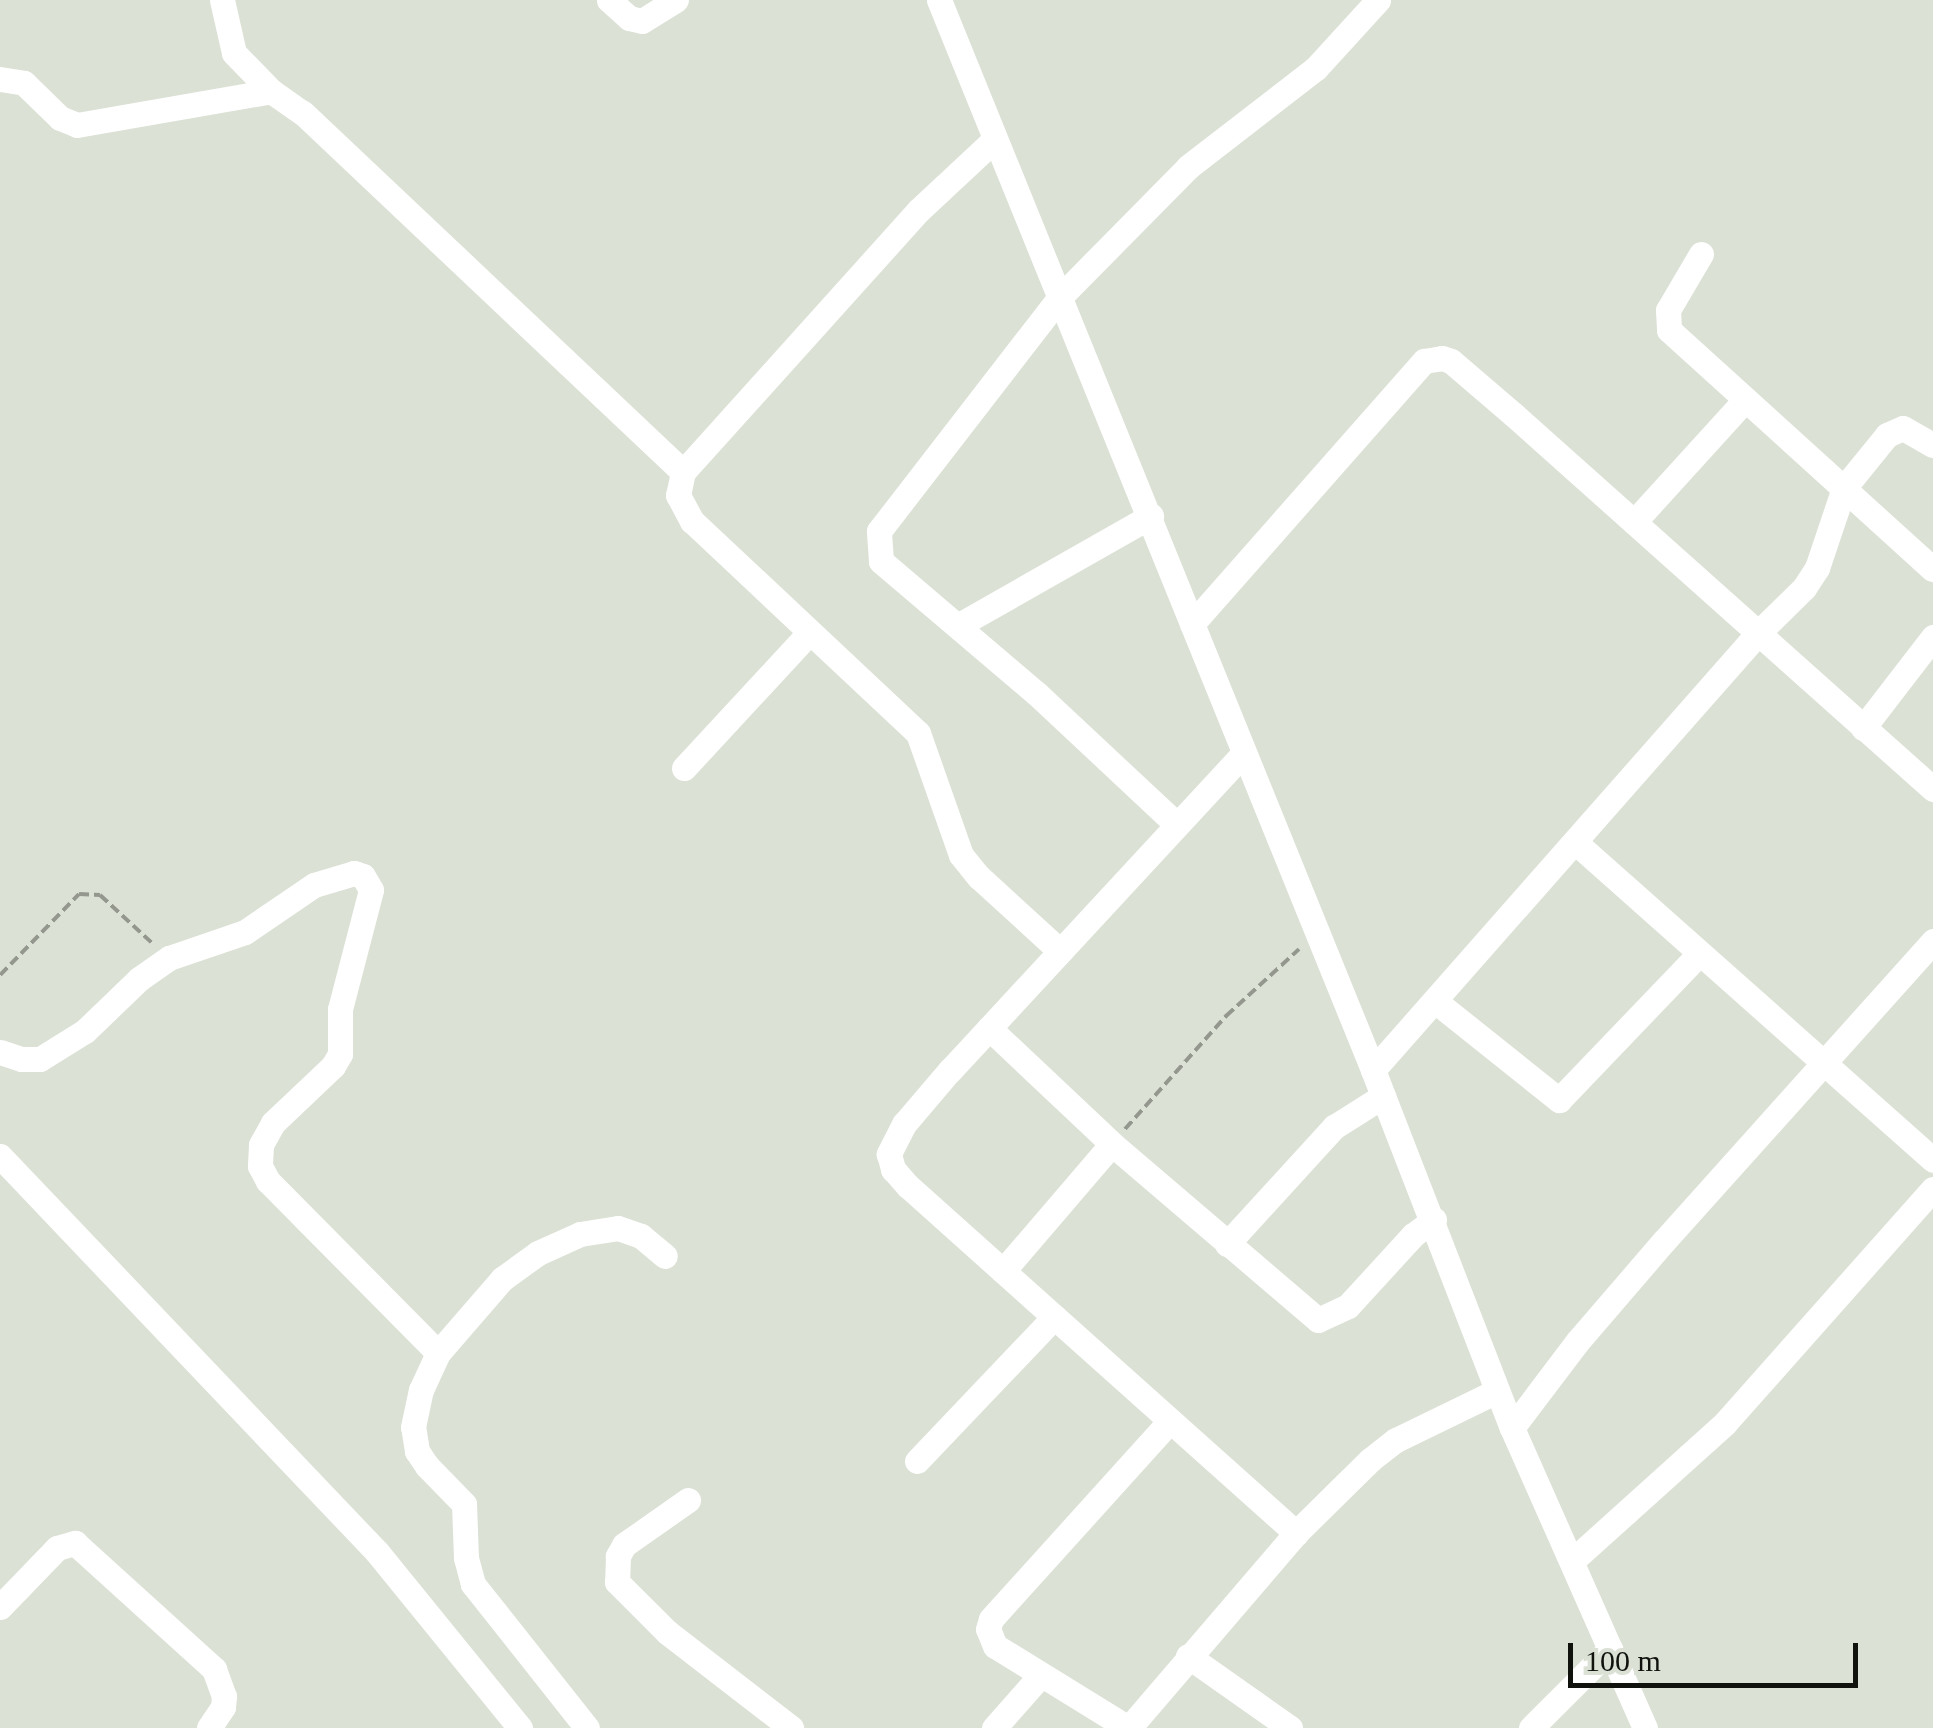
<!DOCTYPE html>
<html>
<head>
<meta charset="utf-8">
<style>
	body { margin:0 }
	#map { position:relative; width:1933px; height:1728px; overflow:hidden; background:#dbe1d5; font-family:Georgia,serif }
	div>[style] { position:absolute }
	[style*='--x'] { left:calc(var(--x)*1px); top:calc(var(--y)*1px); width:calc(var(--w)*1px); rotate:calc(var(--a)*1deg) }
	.path>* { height:4px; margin-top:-2px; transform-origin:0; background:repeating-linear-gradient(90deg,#93978e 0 10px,transparent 0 15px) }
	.minor>* { height:25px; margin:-12.5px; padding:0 12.5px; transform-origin:12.5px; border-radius:12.5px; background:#fff }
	span { translate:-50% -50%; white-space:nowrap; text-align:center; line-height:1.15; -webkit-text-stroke:10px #dbe1d5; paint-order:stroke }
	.scale { position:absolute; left:1568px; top:1643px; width:290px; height:45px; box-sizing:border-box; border:5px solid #10120e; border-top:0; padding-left:12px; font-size:30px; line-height:35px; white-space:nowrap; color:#10120e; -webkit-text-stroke:8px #dbe1d5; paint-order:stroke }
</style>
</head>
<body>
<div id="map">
	<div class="path">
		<i style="--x:0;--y:975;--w:113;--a:-45.7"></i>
		<i style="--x:79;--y:894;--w:21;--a:3"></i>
		<i style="--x:100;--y:895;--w:71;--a:42.7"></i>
		<i style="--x:1125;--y:1129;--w:152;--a:-48.2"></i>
		<i style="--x:1226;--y:1016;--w:99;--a:-42.5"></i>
	</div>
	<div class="minor">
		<i style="--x:222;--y:0;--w:54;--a:77.2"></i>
		<i style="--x:234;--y:53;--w:53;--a:45.8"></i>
		<i style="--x:609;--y:0;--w:27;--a:42"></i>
		<i style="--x:629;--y:18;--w:13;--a:13"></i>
		<i style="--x:642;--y:21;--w:40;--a:-32"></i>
		<i style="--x:939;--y:0;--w:1155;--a:67.92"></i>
		<i style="--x:1373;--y:1070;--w:384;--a:68.8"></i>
		<i style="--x:1512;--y:1428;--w:328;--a:66.1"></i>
		<i style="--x:0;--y:79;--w:24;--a:9"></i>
		<i style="--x:24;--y:83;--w:50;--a:44.2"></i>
		<i style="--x:60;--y:118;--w:18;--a:22"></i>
		<i style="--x:77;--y:125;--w:197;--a:-9.9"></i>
		<i style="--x:271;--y:91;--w:39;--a:35"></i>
		<i style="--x:303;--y:113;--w:523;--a:43.37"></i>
		<i style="--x:683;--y:472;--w:24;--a:102"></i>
		<i style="--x:678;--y:495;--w:30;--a:62"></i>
		<i style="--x:692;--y:521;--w:310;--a:43.2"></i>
		<i style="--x:918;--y:733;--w:129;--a:70.6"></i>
		<i style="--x:961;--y:855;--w:28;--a:51"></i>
		<i style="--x:979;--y:877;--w:110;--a:42.4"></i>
		<i style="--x:1701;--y:254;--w:65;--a:120.5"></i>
		<i style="--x:1668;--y:310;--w:20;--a:87"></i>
		<i style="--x:1669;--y:330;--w:356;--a:42.2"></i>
		<i style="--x:683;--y:472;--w:353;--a:-48"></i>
		<i style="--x:919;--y:210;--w:103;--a:-43"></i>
		<i style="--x:1634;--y:522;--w:165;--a:-47.7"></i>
		<i style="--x:1192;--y:624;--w:351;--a:-48.6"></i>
		<i style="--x:1424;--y:361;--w:18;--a:-9"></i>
		<i style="--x:1442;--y:358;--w:9;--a:18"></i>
		<i style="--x:1451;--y:361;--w:83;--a:40.6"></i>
		<i style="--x:1514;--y:415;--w:562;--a:41.75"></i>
		<i style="--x:959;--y:625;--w:221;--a:-29.6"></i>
		<i style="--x:1863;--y:728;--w:115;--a:-52.4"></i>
		<i style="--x:1243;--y:754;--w:431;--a:132.8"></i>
		<i style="--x:950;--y:1070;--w:71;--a:130.4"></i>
		<i style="--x:904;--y:1124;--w:34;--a:117"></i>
		<i style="--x:889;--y:1154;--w:16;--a:75"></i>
		<i style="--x:893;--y:1169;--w:23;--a:49"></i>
		<i style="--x:908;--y:1186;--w:521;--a:41.81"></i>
		<i style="--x:684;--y:768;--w:185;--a:-47.2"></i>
		<i style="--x:1175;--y:823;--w:189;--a:-136.9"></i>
		<i style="--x:1037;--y:694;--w:205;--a:-139.6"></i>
		<i style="--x:881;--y:561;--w:30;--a:-94"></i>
		<i style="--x:879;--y:531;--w:296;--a:-52.3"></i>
		<i style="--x:1060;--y:297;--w:182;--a:-45.4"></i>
		<i style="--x:1188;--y:167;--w:162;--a:-37.7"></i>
		<i style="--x:1316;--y:68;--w:92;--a:-47.6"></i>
		<i style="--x:1575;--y:842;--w:479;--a:41.6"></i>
		<i style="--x:1435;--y:1001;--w:159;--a:38.6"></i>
		<i style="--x:1559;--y:1100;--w:202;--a:-46.2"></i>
		<i style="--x:989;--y:1028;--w:169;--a:43.3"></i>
		<i style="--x:1112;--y:1144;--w:271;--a:40.5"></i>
		<i style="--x:1318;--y:1320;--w:33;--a:-25"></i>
		<i style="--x:1348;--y:1306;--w:96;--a:-47.5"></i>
		<i style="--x:1413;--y:1235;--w:26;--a:-36"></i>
		<i style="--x:0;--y:1052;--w:22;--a:18"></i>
		<i style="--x:21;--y:1059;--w:19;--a:0"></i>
		<i style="--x:40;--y:1059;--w:53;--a:-31.9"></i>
		<i style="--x:85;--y:1031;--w:75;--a:-43.9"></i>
		<i style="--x:139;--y:979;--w:37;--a:-35"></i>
		<i style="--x:169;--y:958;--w:80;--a:-18.9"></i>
		<i style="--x:245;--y:932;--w:83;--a:-34.3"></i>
		<i style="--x:314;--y:885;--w:42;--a:-16.7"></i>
		<i style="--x:354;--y:873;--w:9;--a:18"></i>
		<i style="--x:363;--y:876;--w:16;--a:60"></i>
		<i style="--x:371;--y:890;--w:123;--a:104.6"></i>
		<i style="--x:340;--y:1009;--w:45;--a:90"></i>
		<i style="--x:340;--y:1054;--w:14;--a:120"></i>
		<i style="--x:333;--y:1066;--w:83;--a:136.5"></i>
		<i style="--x:273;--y:1123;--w:25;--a:119"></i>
		<i style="--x:261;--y:1145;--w:21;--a:93"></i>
		<i style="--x:260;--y:1166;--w:17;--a:62"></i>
		<i style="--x:268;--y:1181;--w:242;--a:45.3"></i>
		<i style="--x:1373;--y:1070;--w:584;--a:-48.61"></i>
		<i style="--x:1759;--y:632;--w:63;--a:-44.4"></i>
		<i style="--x:1804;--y:588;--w:24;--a:-57"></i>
		<i style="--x:1817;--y:568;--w:84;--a:-71.4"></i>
		<i style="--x:1844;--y:488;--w:68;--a:-50.9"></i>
		<i style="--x:1887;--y:435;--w:17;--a:-24"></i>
		<i style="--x:1903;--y:428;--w:34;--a:30"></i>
		<i style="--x:0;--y:1156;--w:547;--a:46.41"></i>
		<i style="--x:377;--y:1552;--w:227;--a:50.9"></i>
		<i style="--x:1227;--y:1244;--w:159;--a:-47.6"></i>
		<i style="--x:1334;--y:1127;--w:58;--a:-32.3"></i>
		<i style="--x:1003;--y:1271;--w:167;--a:-49.4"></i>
		<i style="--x:1512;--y:1428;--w:108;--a:-52.9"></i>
		<i style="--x:1577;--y:1342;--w:133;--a:-49.3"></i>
		<i style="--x:1664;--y:1241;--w:403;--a:-48.1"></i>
		<i style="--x:917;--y:1461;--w:199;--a:-46.4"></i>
		<i style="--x:688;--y:1500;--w:78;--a:144.9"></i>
		<i style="--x:624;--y:1545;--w:13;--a:119"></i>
		<i style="--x:618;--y:1556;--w:26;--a:92"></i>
		<i style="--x:617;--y:1582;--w:71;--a:45"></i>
		<i style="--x:667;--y:1632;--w:157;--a:37.7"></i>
		<i style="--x:1572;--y:1561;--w:206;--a:-42"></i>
		<i style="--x:1725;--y:1423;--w:313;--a:-48.4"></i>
		<i style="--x:0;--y:1607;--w:82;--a:-46"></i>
		<i style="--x:57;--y:1548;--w:19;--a:-16"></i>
		<i style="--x:75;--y:1543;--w:188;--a:42.2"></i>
		<i style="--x:214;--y:1669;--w:29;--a:70"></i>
		<i style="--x:224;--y:1696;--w:11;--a:95"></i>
		<i style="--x:223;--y:1707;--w:25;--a:124"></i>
		<i style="--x:1188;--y:1656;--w:125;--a:35.2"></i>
		<i style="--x:587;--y:1728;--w:184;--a:-128.4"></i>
		<i style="--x:473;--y:1584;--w:27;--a:-105"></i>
		<i style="--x:466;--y:1558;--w:54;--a:-92.1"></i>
		<i style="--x:464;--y:1504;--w:53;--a:-134.2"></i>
		<i style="--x:427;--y:1466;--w:18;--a:-124"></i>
		<i style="--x:417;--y:1451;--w:24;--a:-99"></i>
		<i style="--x:413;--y:1427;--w:38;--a:-78"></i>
		<i style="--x:421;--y:1390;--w:41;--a:-65.3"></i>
		<i style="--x:438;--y:1353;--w:98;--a:-49.1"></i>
		<i style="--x:502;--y:1279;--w:44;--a:-35.8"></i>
		<i style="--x:538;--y:1253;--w:46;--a:-24.3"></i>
		<i style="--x:580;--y:1234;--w:38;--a:-9"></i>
		<i style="--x:618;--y:1228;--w:24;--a:19"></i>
		<i style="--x:641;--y:1236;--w:31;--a:40"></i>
		<i style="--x:994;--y:1728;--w:69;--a:-48.5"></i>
		<i style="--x:1128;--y:1728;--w:156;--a:-148.3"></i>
		<i style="--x:995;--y:1646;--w:18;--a:-112"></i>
		<i style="--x:988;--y:1629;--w:10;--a:-73"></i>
		<i style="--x:991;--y:1619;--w:267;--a:-47.9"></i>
		<i style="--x:1129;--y:1728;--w:257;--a:-49.4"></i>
		<i style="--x:1296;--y:1533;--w:104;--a:-44.6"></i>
		<i style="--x:1370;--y:1460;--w:33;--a:-38"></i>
		<i style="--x:1396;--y:1440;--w:112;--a:-25.9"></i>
		<i style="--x:1531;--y:1728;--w:112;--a:-45"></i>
	</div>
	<div class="scale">100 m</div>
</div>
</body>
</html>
